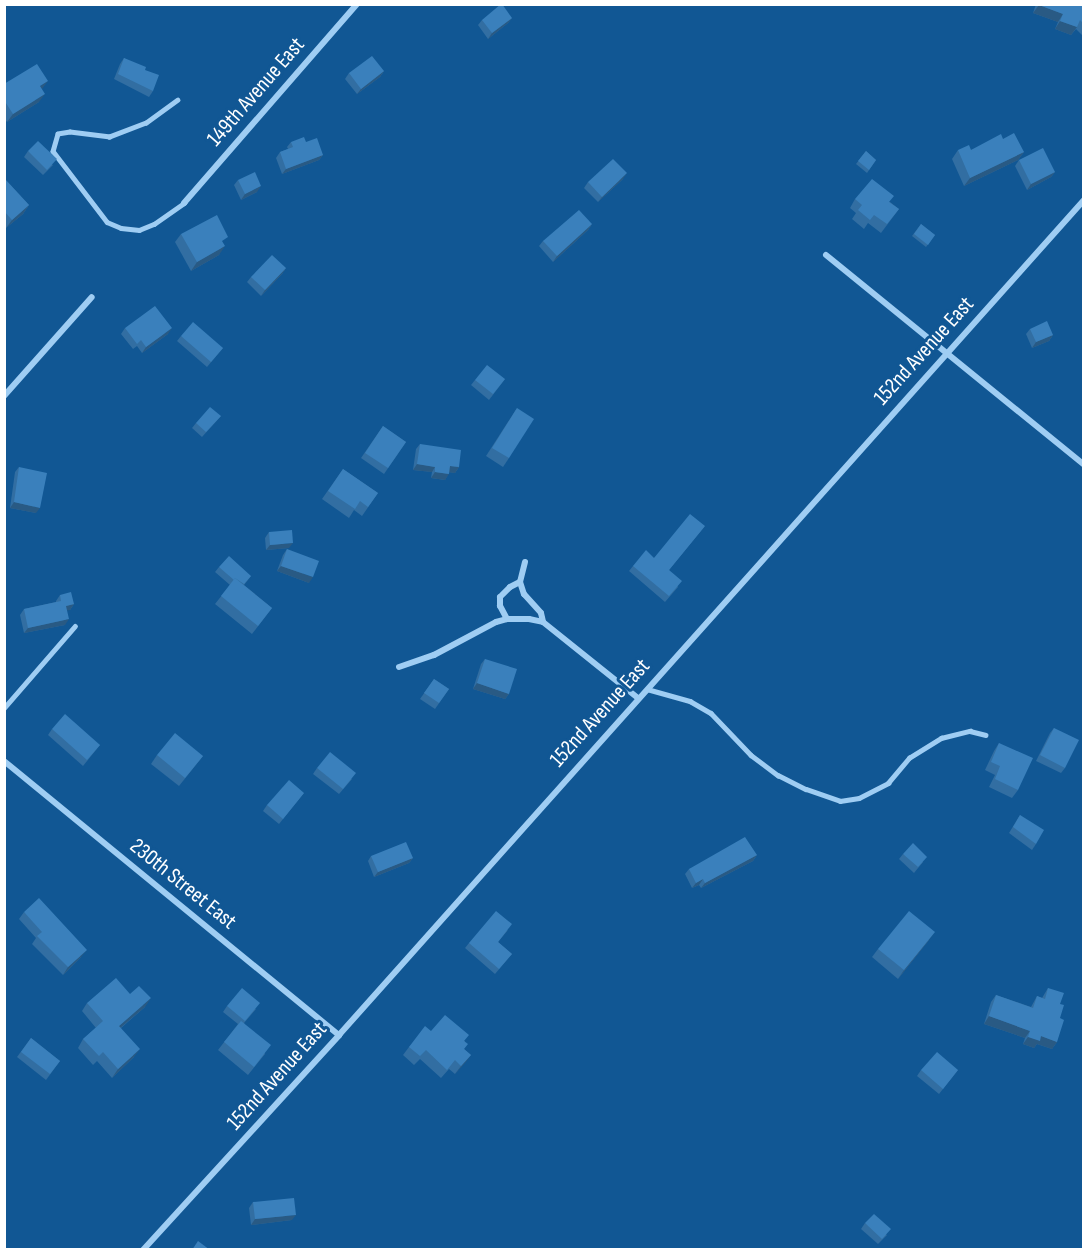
<!DOCTYPE html>
<html>
<head>
<meta charset="utf-8">
<style>
	body { margin:0 }
	#map { position:relative; width:1088px; height:1254px; overflow:hidden; background:#115794; font-family:"Sofia Sans Condensed",sans-serif }
	div>[style] { position:absolute }
	[style*='--x'] { left:calc(var(--x)*1px); top:calc(var(--y)*1px); width:calc(var(--w)*1px); rotate:calc(var(--a)*1deg) }
	.lane>* { height:4.5px; margin:-2.25px; padding:0 2.25px; transform-origin:2.25px; border-radius:2.25px; background:#9fcdf3 }
	.street>* { height:6px; margin:-3px; padding:0 3px; transform-origin:3px; border-radius:3px; background:#9fcdf3 }
	.wall>* { inset:0; background:#326ea2 }
	.shaded-wall>* { inset:0; background:#295a84 }
	.building>* { inset:0; background:#3a80bc }
	span { translate:-50% -50%; white-space:nowrap; text-align:center; line-height:1.15; -webkit-text-stroke:6px #115794; paint-order:stroke }
	.street-label { font-size:22px; color:#fff }
	.frame { position:absolute; inset:0; border:6px solid #fff; pointer-events:none }
</style>
</head>
<body>
<div id="map">
	<div class="lane">
		<i style="--x:178;--y:100;--w:39;--a:144"></i>
		<i style="--x:146;--y:123;--w:39;--a:159"></i>
		<i style="--x:110;--y:137;--w:40;--a:-172.9"></i>
		<i style="--x:70;--y:132;--w:12;--a:171"></i>
		<i style="--x:58;--y:134;--w:18;--a:106"></i>
		<i style="--x:53;--y:151;--w:89;--a:52.7"></i>
		<i style="--x:107;--y:222;--w:15;--a:23"></i>
		<i style="--x:121;--y:228;--w:18;--a:6"></i>
		<i style="--x:139;--y:230;--w:16;--a:-22"></i>
		<i style="--x:154;--y:224;--w:37;--a:-35"></i>
		<i style="--x:647;--y:689;--w:45;--a:15.6"></i>
		<i style="--x:690;--y:701;--w:24;--a:30"></i>
		<i style="--x:711;--y:713;--w:58;--a:46.4"></i>
		<i style="--x:751;--y:755;--w:34;--a:37"></i>
		<i style="--x:778;--y:775;--w:31;--a:27"></i>
		<i style="--x:806;--y:789;--w:36;--a:19"></i>
		<i style="--x:840;--y:801;--w:19;--a:-9"></i>
		<i style="--x:859;--y:798;--w:33;--a:-27"></i>
		<i style="--x:888;--y:783;--w:33;--a:-50"></i>
		<i style="--x:909;--y:758;--w:38;--a:-32"></i>
		<i style="--x:941;--y:738;--w:30;--a:-14"></i>
		<i style="--x:970;--y:731;--w:16;--a:14"></i>
		<i style="--x:4;--y:708;--w:108;--a:-49.1"></i>
	</div>
	<div class="street">
		<i style="--x:184;--y:203;--w:264;--a:-49"></i>
		<i style="--x:826;--y:255;--w:333;--a:39.1"></i>
		<i style="--x:4;--y:396;--w:132;--a:-48.4"></i>
		<i style="--x:525;--y:562;--w:21;--a:104"></i>
		<i style="--x:520;--y:582;--w:13;--a:72"></i>
		<i style="--x:524;--y:594;--w:25;--a:48"></i>
		<i style="--x:541;--y:613;--w:9;--a:77"></i>
		<i style="--x:507;--y:619;--w:15;--a:-118"></i>
		<i style="--x:500;--y:606;--w:9;--a:-90"></i>
		<i style="--x:500;--y:597;--w:14;--a:-45"></i>
		<i style="--x:510;--y:587;--w:11;--a:-27"></i>
		<i style="--x:399;--y:667;--w:37;--a:-19"></i>
		<i style="--x:434;--y:655;--w:70;--a:-28"></i>
		<i style="--x:496;--y:622;--w:11;--a:-15"></i>
		<i style="--x:507;--y:619;--w:22;--a:0"></i>
		<i style="--x:529;--y:619;--w:14;--a:12"></i>
		<i style="--x:543;--y:622;--w:122;--a:38.7"></i>
		<i style="--x:4;--y:761;--w:433;--a:39.3"></i>
		<i style="--x:143;--y:1250;--w:291;--a:-47.6"></i>
		<i style="--x:339;--y:1035;--w:1119;--a:-48.26"></i>
	</div>
	<div class="wall">
		<i style="clip-path:polygon(1036px 4px,1083px 4px,1083px 36px,1076px 29px,1071px 35px,1055px 29px,1058px 22px,1033px 13px)"></i>
		<i style="clip-path:polygon(512px 18px,508px 23px,488px 39px,478px 25px,482px 20px)"></i>
		<i style="clip-path:polygon(124px 58px,145px 70px,153px 91px,149px 97px,114px 79px,120px 64px)"></i>
		<i style="clip-path:polygon(384px 71px,380px 77px,357px 94px,345px 79px,349px 73px)"></i>
		<i style="clip-path:polygon(4px 84px,39px 102px,7px 122px,4px 118px)"></i>
		<i style="clip-path:polygon(1003px 139px,1024px 152px,1018px 160px,964px 186px,952px 159px,958px 150px,971px 150px)"></i>
		<i style="clip-path:polygon(291px 142px,306px 142px,323px 155px,319px 160px,282px 174px,276px 158px,280px 152px,288px 149px,287px 147px)"></i>
		<i style="clip-path:polygon(28px 151px,53px 165px,43px 175px,24px 157px)"></i>
		<i style="clip-path:polygon(866px 151px,876px 160px,867px 173px,856px 164px)"></i>
		<i style="clip-path:polygon(1019px 160px,1055px 172px,1051px 177px,1027px 190px,1015px 166px)"></i>
		<i style="clip-path:polygon(4px 178px,29px 205px,23px 214px,6px 228px,4px 226px)"></i>
		<i style="clip-path:polygon(623px 179px,598px 202px,584px 188px,588px 182px)"></i>
		<i style="clip-path:polygon(238px 180px,257px 192px,241px 200px,234px 185px)"></i>
		<i style="clip-path:polygon(855px 199px,890px 202px,899px 209px,881px 233px,868px 223px,864px 229px,852px 219px,856px 213px,850px 208px)"></i>
		<i style="clip-path:polygon(592px 224px,588px 230px,553px 262px,539px 246px,543px 241px)"></i>
		<i style="clip-path:polygon(921px 224px,935px 235px,926px 247px,912px 236px)"></i>
		<i style="clip-path:polygon(181px 234px,223px 244px,219px 255px,191px 271px,175px 242px)"></i>
		<i style="clip-path:polygon(286px 268px,282px 274px,261px 296px,247px 282px,251px 277px)"></i>
		<i style="clip-path:polygon(125px 328px,168px 334px,142px 353px,137px 346px,133px 349px,121px 334px)"></i>
		<i style="clip-path:polygon(1030px 329px,1053px 335px,1049px 341px,1032px 348px,1026px 334px)"></i>
		<i style="clip-path:polygon(181px 336px,223px 348px,207px 367px,177px 341px)"></i>
		<i style="clip-path:polygon(505px 379px,489px 400px,471px 385px,475px 380px)"></i>
		<i style="clip-path:polygon(517px 408px,509px 458px,503px 467px,486px 456px)"></i>
		<i style="clip-path:polygon(221px 416px,202px 437px,192px 428px,196px 423px)"></i>
		<i style="clip-path:polygon(383px 426px,406px 442px,384px 474px,361px 458px)"></i>
		<i style="clip-path:polygon(420px 444px,459px 467px,455px 473px,449px 472px,445px 480px,431px 478px,432px 472px,413px 470px,416px 449px)"></i>
		<i style="clip-path:polygon(19px 467px,36px 513px,10px 508px,15px 472px)"></i>
		<i style="clip-path:polygon(343px 469px,378px 493px,362px 516px,354px 510px,349px 518px,322px 499px)"></i>
		<i style="clip-path:polygon(705px 526px,669px 570px,678px 587px,665px 602px,629px 571px,633px 566px,654px 558px)"></i>
		<i style="clip-path:polygon(269px 532px,289px 548px,266px 550px,265px 538px)"></i>
		<i style="clip-path:polygon(287px 549px,309px 583px,277px 571px,283px 555px)"></i>
		<i style="clip-path:polygon(219px 567px,251px 576px,244px 585px,272px 608px,252px 634px,215px 604px,230px 585px,215px 572px)"></i>
		<i style="clip-path:polygon(60px 595px,74px 604px,70px 610px,67px 610px,65px 625px,24px 633px,20px 615px,24px 609px,56px 602px,56px 601px)"></i>
		<i style="clip-path:polygon(485px 659px,509px 694px,505px 699px,473px 689px,481px 664px)"></i>
		<i style="clip-path:polygon(434px 679px,449px 689px,435px 709px,420px 699px)"></i>
		<i style="clip-path:polygon(1054px 728px,1065px 768px,1061px 773px,1036px 761px,1050px 733px)"></i>
		<i style="clip-path:polygon(52px 729px,100px 745px,83px 766px,48px 735px)"></i>
		<i style="clip-path:polygon(999px 743px,1018px 790px,1012px 798px,989px 787px,995px 775px,985px 770px,994px 751px)"></i>
		<i style="clip-path:polygon(157px 755px,203px 756px,179px 786px,151px 764px)"></i>
		<i style="clip-path:polygon(317px 768px,352px 779px,339px 794px,313px 774px)"></i>
		<i style="clip-path:polygon(304px 793px,279px 824px,263px 811px,267px 805px)"></i>
		<i style="clip-path:polygon(1020px 815px,1036px 844px,1032px 850px,1009px 833px)"></i>
		<i style="clip-path:polygon(903px 854px,923px 862px,914px 873px,899px 859px)"></i>
		<i style="clip-path:polygon(757px 855px,753px 861px,701px 888px,699px 885px,692px 888px,685px 874px,689px 869px)"></i>
		<i style="clip-path:polygon(371px 856px,413px 858px,409px 863px,374px 877px,368px 861px)"></i>
		<i style="clip-path:polygon(24px 912px,81px 957px,63px 975px,32px 944px,36px 938px,19px 919px)"></i>
		<i style="clip-path:polygon(508px 930px,498px 942px,512px 954px,495px 974px,465px 948px,469px 943px)"></i>
		<i style="clip-path:polygon(929px 940px,898px 979px,872px 957px,878px 949px)"></i>
		<i style="clip-path:polygon(1048px 988px,1060px 1004px,1057px 1042px,1052px 1049px,1037px 1044px,1034px 1048px,1023px 1044px,1025px 1038px,984px 1024px,991px 1002px,996px 995px,1031px 1007px,1037px 996px,1042px 998px)"></i>
		<i style="clip-path:polygon(130px 994px,145px 1007px,121px 1028px,134px 1057px,112px 1078px,97px 1061px,93px 1065px,78px 1048px,83px 1039px,96px 1028px,82px 1011px,87px 1003px)"></i>
		<i style="clip-path:polygon(227px 1006px,256px 1009px,244px 1023px,265px 1054px,248px 1075px,218px 1050px,238px 1024px,223px 1012px)"></i>
		<i style="clip-path:polygon(431px 1031px,465px 1041px,464px 1049px,471px 1055px,455px 1074px,449px 1069px,441px 1078px,420px 1059px,414px 1065px,403px 1055px,409px 1047px)"></i>
		<i style="clip-path:polygon(31px 1038px,60px 1061px,46px 1080px,17px 1057px)"></i>
		<i style="clip-path:polygon(921px 1070px,958px 1070px,939px 1094px,917px 1076px)"></i>
		<i style="clip-path:polygon(253px 1202px,292px 1220px,251px 1225px,249px 1208px)"></i>
		<i style="clip-path:polygon(865px 1223px,887px 1235px,878px 1244px,861px 1229px)"></i>
	</div>
	<div class="shaded-wall">
		<i style="clip-path:polygon(1039px 5px,1063px 14px,1058px 22px,1033px 13px)"></i>
		<i style="clip-path:polygon(512px 18px,508px 23px,488px 39px,492px 33px)"></i>
		<i style="clip-path:polygon(1060px 21px,1077px 27px,1071px 35px,1055px 29px)"></i>
		<i style="clip-path:polygon(384px 71px,380px 77px,357px 94px,361px 89px)"></i>
		<i style="clip-path:polygon(48px 81px,42px 89px,40px 86px)"></i>
		<i style="clip-path:polygon(45px 94px,39px 102px,7px 122px,13px 114px)"></i>
		<i style="clip-path:polygon(1024px 152px,1018px 160px,964px 186px,970px 178px)"></i>
		<i style="clip-path:polygon(323px 155px,319px 160px,282px 174px,286px 169px)"></i>
		<i style="clip-path:polygon(1055px 172px,1051px 177px,1027px 190px,1031px 184px)"></i>
		<i style="clip-path:polygon(627px 173px,623px 179px,598px 202px,602px 197px)"></i>
		<i style="clip-path:polygon(261px 186px,257px 192px,241px 200px,245px 194px)"></i>
		<i style="clip-path:polygon(29px 205px,23px 214px,6px 228px,12px 220px)"></i>
		<i style="clip-path:polygon(592px 224px,588px 230px,553px 262px,557px 256px)"></i>
		<i style="clip-path:polygon(225px 246px,219px 255px,191px 271px,197px 262px)"></i>
		<i style="clip-path:polygon(286px 268px,282px 274px,261px 296px,265px 290px)"></i>
		<i style="clip-path:polygon(172px 328px,168px 334px,142px 353px,146px 347px)"></i>
		<i style="clip-path:polygon(1053px 335px,1049px 341px,1032px 348px,1036px 342px)"></i>
		<i style="clip-path:polygon(417px 464px,435px 467px,432px 472px,413px 470px)"></i>
		<i style="clip-path:polygon(450px 466px,459px 467px,455px 473px,446px 472px)"></i>
		<i style="clip-path:polygon(435px 472px,449px 474px,445px 480px,431px 478px)"></i>
		<i style="clip-path:polygon(14px 502px,40px 508px,36px 513px,10px 508px)"></i>
		<i style="clip-path:polygon(293px 543px,289px 548px,266px 550px,270px 545px)"></i>
		<i style="clip-path:polygon(281px 566px,313px 577px,309px 583px,277px 571px)"></i>
		<i style="clip-path:polygon(74px 604px,70px 610px,62px 611px,66px 606px)"></i>
		<i style="clip-path:polygon(69px 619px,65px 625px,24px 633px,28px 628px)"></i>
		<i style="clip-path:polygon(477px 683px,509px 694px,505px 699px,473px 689px)"></i>
		<i style="clip-path:polygon(757px 855px,753px 861px,701px 888px,705px 883px)"></i>
		<i style="clip-path:polygon(413px 858px,409px 863px,374px 877px,378px 872px)"></i>
		<i style="clip-path:polygon(703px 879px,699px 885px,692px 888px,696px 883px)"></i>
		<i style="clip-path:polygon(935px 932px,929px 940px,898px 979px,904px 970px)"></i>
		<i style="clip-path:polygon(87px 950px,81px 957px,63px 975px,68px 967px)"></i>
		<i style="clip-path:polygon(151px 998px,145px 1007px,113px 1034px,119px 1026px)"></i>
		<i style="clip-path:polygon(989px 1016px,1030px 1031px,1025px 1038px,984px 1024px)"></i>
		<i style="clip-path:polygon(1041px 1036px,1057px 1042px,1052px 1049px,1037px 1044px,1034px 1048px,1023px 1044px,1028px 1037px)"></i>
		<i style="clip-path:polygon(140px 1049px,134px 1057px,112px 1078px,118px 1069px)"></i>
		<i style="clip-path:polygon(471px 1055px,465px 1063px,455px 1074px,461px 1066px)"></i>
		<i style="clip-path:polygon(296px 1215px,292px 1220px,251px 1225px,255px 1219px)"></i>
	</div>
	<div class="building">
		<i style="clip-path:polygon(501px 4px,502px 4px,512px 18px,492px 33px,482px 20px)"></i>
		<i style="clip-path:polygon(1083px 4px,1083px 23px,1080px 20px,1077px 27px,1060px 21px,1063px 14px,1039px 5px)"></i>
		<i style="clip-path:polygon(372px 56px,384px 71px,361px 89px,349px 73px)"></i>
		<i style="clip-path:polygon(124px 58px,146px 67px,145px 70px,159px 75px,153px 91px,118px 74px)"></i>
		<i style="clip-path:polygon(37px 64px,48px 81px,40px 86px,45px 94px,13px 114px,4px 100px,4px 84px)"></i>
		<i style="clip-path:polygon(1014px 133px,1024px 152px,970px 178px,958px 150px,969px 145px,971px 150px,1001px 134px,1003px 139px)"></i>
		<i style="clip-path:polygon(304px 137px,306px 142px,317px 138px,323px 155px,286px 169px,280px 152px,293px 147px,291px 142px)"></i>
		<i style="clip-path:polygon(38px 141px,57px 159px,47px 170px,28px 151px)"></i>
		<i style="clip-path:polygon(1043px 148px,1055px 172px,1031px 184px,1019px 160px)"></i>
		<i style="clip-path:polygon(866px 151px,876px 160px,869px 170px,858px 161px)"></i>
		<i style="clip-path:polygon(613px 159px,627px 173px,602px 197px,588px 182px)"></i>
		<i style="clip-path:polygon(255px 172px,261px 186px,245px 194px,238px 180px)"></i>
		<i style="clip-path:polygon(4px 178px,29px 205px,12px 220px,4px 211px)"></i>
		<i style="clip-path:polygon(872px 179px,894px 196px,889px 202px,899px 209px,887px 224px,874px 215px,870px 220px,858px 210px,862px 205px,855px 199px)"></i>
		<i style="clip-path:polygon(579px 210px,592px 224px,557px 256px,543px 241px)"></i>
		<i style="clip-path:polygon(217px 215px,228px 237px,222px 241px,225px 246px,197px 262px,181px 234px)"></i>
		<i style="clip-path:polygon(921px 224px,935px 235px,928px 245px,914px 234px)"></i>
		<i style="clip-path:polygon(272px 255px,286px 268px,265px 290px,251px 277px)"></i>
		<i style="clip-path:polygon(155px 306px,172px 328px,146px 347px,141px 340px,137px 344px,125px 328px)"></i>
		<i style="clip-path:polygon(1047px 321px,1053px 335px,1036px 342px,1030px 329px)"></i>
		<i style="clip-path:polygon(193px 322px,223px 348px,211px 362px,181px 336px)"></i>
		<i style="clip-path:polygon(487px 365px,505px 379px,493px 394px,475px 380px)"></i>
		<i style="clip-path:polygon(210px 407px,221px 416px,206px 432px,196px 423px)"></i>
		<i style="clip-path:polygon(517px 408px,534px 419px,509px 458px,492px 448px)"></i>
		<i style="clip-path:polygon(383px 426px,406px 442px,388px 468px,365px 453px)"></i>
		<i style="clip-path:polygon(420px 444px,461px 450px,459px 467px,450px 466px,449px 474px,435px 472px,435px 467px,417px 464px)"></i>
		<i style="clip-path:polygon(19px 467px,47px 473px,40px 508px,14px 502px)"></i>
		<i style="clip-path:polygon(343px 469px,378px 493px,368px 507px,360px 501px,355px 509px,328px 491px)"></i>
		<i style="clip-path:polygon(690px 514px,705px 526px,669px 570px,682px 581px,669px 596px,633px 566px,646px 550px,654px 558px)"></i>
		<i style="clip-path:polygon(292px 530px,293px 543px,270px 545px,269px 532px)"></i>
		<i style="clip-path:polygon(287px 549px,319px 561px,313px 577px,281px 566px)"></i>
		<i style="clip-path:polygon(229px 556px,251px 576px,244px 584px,235px 578px,234px 580px,219px 567px)"></i>
		<i style="clip-path:polygon(235px 578px,272px 608px,258px 626px,221px 596px)"></i>
		<i style="clip-path:polygon(71px 592px,74px 604px,66px 606px,69px 619px,28px 628px,24px 609px,61px 601px,60px 595px)"></i>
		<i style="clip-path:polygon(485px 659px,517px 669px,509px 694px,477px 683px)"></i>
		<i style="clip-path:polygon(434px 679px,449px 689px,439px 703px,424px 693px)"></i>
		<i style="clip-path:polygon(65px 714px,100px 745px,87px 760px,52px 729px)"></i>
		<i style="clip-path:polygon(1054px 728px,1079px 740px,1065px 768px,1040px 755px)"></i>
		<i style="clip-path:polygon(175px 733px,203px 756px,185px 778px,157px 755px)"></i>
		<i style="clip-path:polygon(999px 743px,1033px 758px,1018px 790px,995px 779px,1000px 766px,991px 762px)"></i>
		<i style="clip-path:polygon(330px 752px,356px 773px,343px 789px,317px 768px)"></i>
		<i style="clip-path:polygon(289px 780px,304px 793px,283px 819px,267px 805px)"></i>
		<i style="clip-path:polygon(1020px 815px,1044px 830px,1036px 844px,1013px 827px)"></i>
		<i style="clip-path:polygon(745px 837px,757px 855px,705px 883px,703px 879px,696px 883px,689px 869px)"></i>
		<i style="clip-path:polygon(406px 842px,413px 858px,378px 872px,371px 856px)"></i>
		<i style="clip-path:polygon(913px 843px,927px 857px,918px 867px,903px 854px)"></i>
		<i style="clip-path:polygon(39px 898px,87px 950px,68px 967px,37px 936px,42px 932px,24px 912px)"></i>
		<i style="clip-path:polygon(496px 911px,512px 924px,498px 942px,512px 954px,499px 969px,469px 943px)"></i>
		<i style="clip-path:polygon(909px 911px,935px 932px,904px 970px,878px 949px)"></i>
		<i style="clip-path:polygon(116px 978px,130px 994px,139px 986px,151px 998px,119px 1026px,140px 1049px,118px 1069px,103px 1052px,99px 1056px,83px 1039px,103px 1021px,87px 1003px)"></i>
		<i style="clip-path:polygon(242px 988px,260px 1003px,245px 1021px,227px 1006px)"></i>
		<i style="clip-path:polygon(1048px 988px,1064px 993px,1060px 1004px,1064px 1005px,1060px 1018px,1064px 1020px,1057px 1042px,1041px 1036px,1040px 1041px,1028px 1037px,1030px 1031px,989px 1016px,996px 995px,1033px 1008px,1037px 996px,1045px 999px)"></i>
		<i style="clip-path:polygon(445px 1015px,469px 1035px,464px 1041px,468px 1044px,464px 1049px,471px 1055px,461px 1066px,455px 1060px,447px 1070px,426px 1050px,420px 1056px,409px 1047px,425px 1026px,431px 1031px)"></i>
		<i style="clip-path:polygon(241px 1021px,271px 1045px,254px 1067px,224px 1042px)"></i>
		<i style="clip-path:polygon(31px 1038px,60px 1061px,50px 1074px,21px 1052px)"></i>
		<i style="clip-path:polygon(937px 1052px,958px 1070px,943px 1089px,921px 1070px)"></i>
		<i style="clip-path:polygon(294px 1198px,296px 1215px,255px 1219px,253px 1202px)"></i>
		<i style="clip-path:polygon(874px 1214px,891px 1229px,882px 1239px,865px 1223px)"></i>
		<i style="clip-path:polygon(198px 1241px,210px 1250px,192px 1250px)"></i>
	</div>
	<div class="street-label">
		<span style="left:256px;top:92px;rotate:-49deg">149th Avenue East</span>
		<span style="left:924px;top:351px;rotate:-48deg">152nd Avenue East</span>
		<span style="left:600px;top:713px;rotate:-48deg">152nd Avenue East</span>
		<span style="left:183px;top:884px;rotate:39deg">230th Street East</span>
		<span style="left:277px;top:1076px;rotate:-48deg">152nd Avenue East</span>
	</div>
	<div class="frame"></div>
</div>
</body>
</html>
